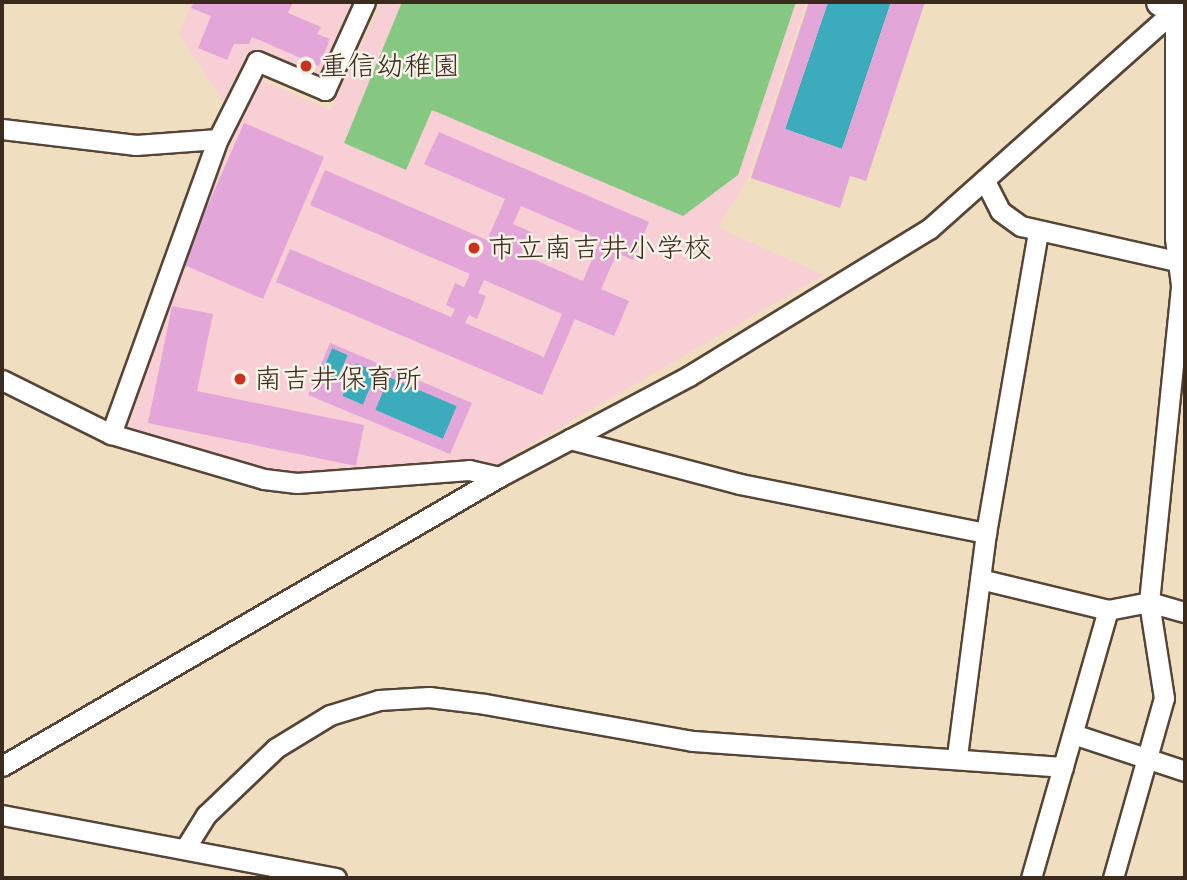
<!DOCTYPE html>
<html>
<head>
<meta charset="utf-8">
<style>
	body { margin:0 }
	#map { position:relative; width:1187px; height:880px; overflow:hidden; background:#efdfc0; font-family:Caveat,"Klee One",sans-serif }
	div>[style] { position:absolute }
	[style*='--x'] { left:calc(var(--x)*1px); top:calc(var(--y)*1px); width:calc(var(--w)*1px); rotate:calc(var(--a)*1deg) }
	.built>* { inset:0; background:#f7cfd5 }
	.green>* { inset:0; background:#86c881 }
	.water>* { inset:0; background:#3cabbb }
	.building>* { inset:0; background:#e2a7d8 }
	.roads { filter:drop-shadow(2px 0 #564536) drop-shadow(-2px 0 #564536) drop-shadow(0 2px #564536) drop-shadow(0 -2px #564536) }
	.minor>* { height:19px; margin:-9.5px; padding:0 9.5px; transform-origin:9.5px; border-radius:9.5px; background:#fff }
	.secondary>* { height:28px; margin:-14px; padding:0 14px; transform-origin:14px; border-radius:14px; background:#fff }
	.dots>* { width:19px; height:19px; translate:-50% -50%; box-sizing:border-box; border:4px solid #f7f3e8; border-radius:50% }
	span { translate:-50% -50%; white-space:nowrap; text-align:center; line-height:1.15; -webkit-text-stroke:5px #f7f3e8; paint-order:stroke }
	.poi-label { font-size:28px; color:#3b2a1e }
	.left { translate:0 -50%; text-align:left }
	.frame { position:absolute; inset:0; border:4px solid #3b2a1e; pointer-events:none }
</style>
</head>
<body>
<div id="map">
	<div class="built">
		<i style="clip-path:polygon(191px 2px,356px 2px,320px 82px,249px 51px,224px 102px,179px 35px)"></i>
		<i style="clip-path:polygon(381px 2px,806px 2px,748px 178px,718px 228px,823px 275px,487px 470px,266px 475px,118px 432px,178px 267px,259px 79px,331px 110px)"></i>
	</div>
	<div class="green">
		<i style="clip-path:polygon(402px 2px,796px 2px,738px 175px,683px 216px,432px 110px,406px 170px,344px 143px)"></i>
	</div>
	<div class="water">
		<i style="clip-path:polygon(828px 2px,891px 2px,842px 149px,785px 129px)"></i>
		<i style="clip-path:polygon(332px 348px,348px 355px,337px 380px,321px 374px)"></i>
		<i style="clip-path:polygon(356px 363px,377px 371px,363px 405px,342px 396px)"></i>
		<i style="clip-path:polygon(389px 377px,457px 406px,443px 439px,375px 410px)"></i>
	</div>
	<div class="building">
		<i style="clip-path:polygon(194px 2px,293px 2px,288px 13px,321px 27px,317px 34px,330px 39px,319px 66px,252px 37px,249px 44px,234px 44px,227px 60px,198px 48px,211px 16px,191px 8px)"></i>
		<i style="clip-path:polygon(809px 2px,828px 2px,785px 129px,842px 149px,891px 2px,925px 2px,866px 181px,850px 176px,840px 208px,751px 178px)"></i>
		<i style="clip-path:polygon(244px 123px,324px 157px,263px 299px,182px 264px)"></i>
		<i style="clip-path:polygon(evenodd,439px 132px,649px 222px,633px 260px,617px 253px,601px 289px,629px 301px,614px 336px,575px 319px,542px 395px,276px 282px,290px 249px,451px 317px,455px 309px,446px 305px,455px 283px,464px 287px,470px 274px,310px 205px,325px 170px,487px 240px,505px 199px,424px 164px,439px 132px,521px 206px,600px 240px,583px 281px,521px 254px,531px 232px,513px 224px,521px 206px,439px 132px,484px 280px,562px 314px,544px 357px,465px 323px,469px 315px,477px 319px,486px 296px,478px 293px,484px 280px)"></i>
		<i style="clip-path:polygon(172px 306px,213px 314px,197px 391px,364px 425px,356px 466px,148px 423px)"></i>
		<i style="clip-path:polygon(evenodd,330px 343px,472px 403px,450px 454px,308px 395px,330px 343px,332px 348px,348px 355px,337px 380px,321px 374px,332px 348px,330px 343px,356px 363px,377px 371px,363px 405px,342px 396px,356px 363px,330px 343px,389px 377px,457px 406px,443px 439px,375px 410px,389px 377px)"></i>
	</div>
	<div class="roads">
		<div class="minor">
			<i style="--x:2;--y:129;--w:135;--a:6.8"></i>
			<i style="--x:136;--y:145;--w:82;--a:-4.2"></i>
			<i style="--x:986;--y:183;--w:31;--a:63"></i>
			<i style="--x:1000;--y:211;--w:26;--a:36"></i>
			<i style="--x:1021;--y:226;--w:168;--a:12.7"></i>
			<i style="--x:2;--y:380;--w:122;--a:26.4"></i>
			<i style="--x:111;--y:434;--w:159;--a:16.4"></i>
			<i style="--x:264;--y:479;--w:33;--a:7"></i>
			<i style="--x:297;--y:483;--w:172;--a:-4.3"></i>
			<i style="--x:469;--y:470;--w:31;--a:13"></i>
			<i style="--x:111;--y:434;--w:314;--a:-70.1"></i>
			<i style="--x:218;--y:139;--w:87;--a:-63.4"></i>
			<i style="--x:257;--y:61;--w:74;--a:23.1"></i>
			<i style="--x:325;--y:90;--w:97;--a:-65.6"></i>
			<i style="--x:570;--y:439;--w:176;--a:14.8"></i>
			<i style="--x:740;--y:484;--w:251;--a:11.3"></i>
			<i style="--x:980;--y:579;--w:132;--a:13.6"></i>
			<i style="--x:1108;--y:610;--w:42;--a:-11"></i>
			<i style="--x:1149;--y:602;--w:37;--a:16"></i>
			<i style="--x:1073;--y:734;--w:118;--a:18.3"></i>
			<i style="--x:957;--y:756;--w:225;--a:-82.6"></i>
			<i style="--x:986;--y:533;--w:305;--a:-80.2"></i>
			<i style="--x:2;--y:766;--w:575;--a:-30.18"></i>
			<i style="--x:499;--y:477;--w:215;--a:-28"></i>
			<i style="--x:689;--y:376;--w:281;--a:-31.5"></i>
			<i style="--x:929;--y:229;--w:329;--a:-41.7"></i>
			<i style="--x:2;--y:815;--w:340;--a:10.7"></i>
			<i style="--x:186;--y:847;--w:38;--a:-58"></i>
			<i style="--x:206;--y:815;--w:97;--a:-43.7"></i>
			<i style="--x:276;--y:748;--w:63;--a:-31.4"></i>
			<i style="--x:330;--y:715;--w:51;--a:-17"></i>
			<i style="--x:379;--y:700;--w:50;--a:-3.4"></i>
			<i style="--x:429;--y:697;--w:56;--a:7.1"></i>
			<i style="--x:485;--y:704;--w:210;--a:10.1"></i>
			<i style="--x:692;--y:741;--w:372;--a:4"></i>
			<i style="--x:1031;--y:878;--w:279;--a:-74"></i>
			<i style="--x:1113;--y:878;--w:187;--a:-74.2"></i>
			<i style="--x:1164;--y:698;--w:97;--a:-98.9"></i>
			<i style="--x:1149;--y:602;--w:319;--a:-84.2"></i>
			<i style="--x:1181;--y:285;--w:47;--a:-97.3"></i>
			<i style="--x:1175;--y:238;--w:228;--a:-90"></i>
		</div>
		<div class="secondary">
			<i style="--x:1161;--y:2;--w:27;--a:28"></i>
		</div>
	</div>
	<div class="dots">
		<i style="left:306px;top:66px;background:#c8321e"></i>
		<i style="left:474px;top:248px;background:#c8321e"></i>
		<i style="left:240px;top:379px;background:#c8321e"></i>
	</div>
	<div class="poi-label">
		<span class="left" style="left:320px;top:66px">重信幼稚園</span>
		<span class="left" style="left:488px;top:248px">市立南吉井小学校</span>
		<span class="left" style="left:254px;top:379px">南吉井保育所</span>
	</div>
	<div class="frame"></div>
</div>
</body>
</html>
